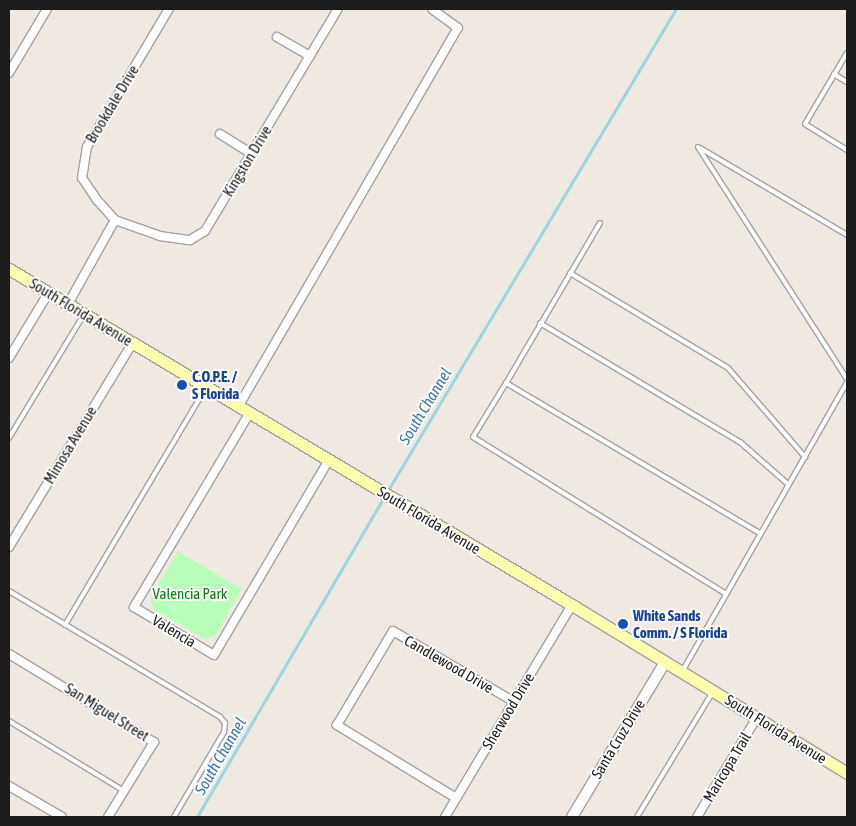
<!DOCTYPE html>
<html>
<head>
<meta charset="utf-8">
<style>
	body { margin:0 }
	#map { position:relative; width:856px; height:826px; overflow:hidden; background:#efe9e1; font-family:"Asap Condensed",sans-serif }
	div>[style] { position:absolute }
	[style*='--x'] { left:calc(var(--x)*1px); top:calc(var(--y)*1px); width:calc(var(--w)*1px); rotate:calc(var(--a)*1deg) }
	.park>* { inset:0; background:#b8ffb9 }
	.stream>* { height:2.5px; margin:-1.25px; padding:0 1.25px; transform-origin:1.25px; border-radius:1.25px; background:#9cd6e1 }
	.roads { filter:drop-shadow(1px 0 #a3a3a3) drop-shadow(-1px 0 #a3a3a3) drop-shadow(0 1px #a3a3a3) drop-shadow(0 -1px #a3a3a3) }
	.service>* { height:4px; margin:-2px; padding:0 2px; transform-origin:2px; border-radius:2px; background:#fff }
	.minor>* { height:8px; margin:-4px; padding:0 4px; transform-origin:4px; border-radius:4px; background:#fff }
	.tertiary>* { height:10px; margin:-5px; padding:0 5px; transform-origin:5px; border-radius:5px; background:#fff }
	.secondary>* { height:11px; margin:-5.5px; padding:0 5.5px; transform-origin:5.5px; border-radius:5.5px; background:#fffeae }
	.dots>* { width:14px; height:14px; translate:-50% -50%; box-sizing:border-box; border:2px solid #fff; border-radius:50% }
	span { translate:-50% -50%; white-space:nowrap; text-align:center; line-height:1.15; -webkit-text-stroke:4px #fff; paint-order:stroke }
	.street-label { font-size:15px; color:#1c1c1c }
	.transit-label { font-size:15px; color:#164399; font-weight:700 }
	.left { translate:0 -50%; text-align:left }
	.park-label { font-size:15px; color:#018403 }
	.water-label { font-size:16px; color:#3b77a4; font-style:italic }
	.frame { position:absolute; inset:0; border:10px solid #1c1c1c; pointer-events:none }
</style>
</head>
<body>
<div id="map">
	<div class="park">
		<i style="clip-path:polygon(178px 551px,242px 589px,216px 635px,205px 639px,153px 609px,151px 597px)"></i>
	</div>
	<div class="stream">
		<i style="--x:387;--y:492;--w:563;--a:-59.11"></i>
		<i style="--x:197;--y:817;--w:371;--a:-59.7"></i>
	</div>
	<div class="roads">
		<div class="service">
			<i style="--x:847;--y:53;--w:82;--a:120.6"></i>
			<i style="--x:805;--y:124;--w:49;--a:31.8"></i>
			<i style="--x:834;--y:74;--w:15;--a:32"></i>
			<i style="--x:698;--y:147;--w:276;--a:57.3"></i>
			<i style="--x:700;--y:148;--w:171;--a:30.6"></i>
			<i style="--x:600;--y:223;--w:186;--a:120.4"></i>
			<i style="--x:506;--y:383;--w:295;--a:30.6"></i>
			<i style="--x:570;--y:273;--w:184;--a:31"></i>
			<i style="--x:728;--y:368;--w:118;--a:49.1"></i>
			<i style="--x:540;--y:323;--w:233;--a:30.8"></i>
			<i style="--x:740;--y:442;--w:64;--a:41.2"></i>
			<i style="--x:506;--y:383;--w:63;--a:121.4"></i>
			<i style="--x:473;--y:437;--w:296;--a:31.8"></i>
			<i style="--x:9;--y:438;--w:143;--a:-58.8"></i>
			<i style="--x:9;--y:591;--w:246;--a:30.8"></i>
			<i style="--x:220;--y:717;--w:8;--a:50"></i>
			<i style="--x:225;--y:723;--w:9;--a:96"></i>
			<i style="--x:224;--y:732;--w:99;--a:120.5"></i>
			<i style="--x:65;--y:625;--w:276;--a:-59.3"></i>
			<i style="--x:683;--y:670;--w:331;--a:-60.3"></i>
			<i style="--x:9;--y:721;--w:135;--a:31.3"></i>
			<i style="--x:637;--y:817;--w:145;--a:-58.8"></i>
		</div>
		<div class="minor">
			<i style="--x:277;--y:37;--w:38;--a:30"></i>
			<i style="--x:9;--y:73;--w:74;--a:-59.3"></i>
			<i style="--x:220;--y:134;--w:38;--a:32"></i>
			<i style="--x:115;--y:220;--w:48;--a:19.6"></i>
			<i style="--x:160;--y:236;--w:30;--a:8"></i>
			<i style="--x:190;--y:240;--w:17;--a:-31"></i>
			<i style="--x:205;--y:231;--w:259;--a:-59.1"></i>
			<i style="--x:68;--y:304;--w:96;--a:-60.8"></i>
			<i style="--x:115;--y:220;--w:27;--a:-132"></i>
			<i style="--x:97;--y:200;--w:27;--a:-124"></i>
			<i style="--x:82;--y:178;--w:31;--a:-81"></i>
			<i style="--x:87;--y:147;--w:161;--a:-59.3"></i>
			<i style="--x:9;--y:358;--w:77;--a:-58.8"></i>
			<i style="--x:238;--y:407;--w:438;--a:-59.9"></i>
			<i style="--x:458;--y:28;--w:32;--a:-144"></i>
			<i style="--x:249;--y:414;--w:225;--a:120.8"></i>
			<i style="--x:134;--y:607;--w:93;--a:31"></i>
			<i style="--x:214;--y:655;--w:226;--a:-59.5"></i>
			<i style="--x:9;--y:547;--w:237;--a:-58.8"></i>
			<i style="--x:9;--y:654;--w:170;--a:31.3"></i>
			<i style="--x:154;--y:742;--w:88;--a:121.5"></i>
			<i style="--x:9;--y:786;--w:61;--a:30.3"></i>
			<i style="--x:456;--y:798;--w:140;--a:-148.5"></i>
			<i style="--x:337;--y:725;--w:109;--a:-59.2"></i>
			<i style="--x:393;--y:631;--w:139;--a:30.3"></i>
			<i style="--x:445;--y:817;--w:247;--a:-59.1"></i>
			<i style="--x:697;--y:817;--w:117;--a:-59"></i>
		</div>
		<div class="tertiary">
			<i style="--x:572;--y:817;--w:181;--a:-59"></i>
		</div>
		<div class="secondary">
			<i style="--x:9;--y:269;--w:656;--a:30.83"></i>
			<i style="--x:572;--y:605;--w:322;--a:31.4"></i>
		</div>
	</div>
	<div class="dots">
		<i style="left:182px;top:385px;background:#1a4fb4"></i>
		<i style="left:623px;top:624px;background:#1a4fb4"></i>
	</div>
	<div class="street-label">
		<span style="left:112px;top:104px;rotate:-59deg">Brookdale Drive</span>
		<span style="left:247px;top:161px;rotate:-59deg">Kingston Drive</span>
		<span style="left:81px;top:312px;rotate:31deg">South Florida Avenue</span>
		<span style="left:70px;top:445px;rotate:-59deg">Mimosa Avenue</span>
		<span style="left:429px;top:520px;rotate:31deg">South Florida Avenue</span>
		<span style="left:174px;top:631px;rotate:31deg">Valencia</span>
		<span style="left:449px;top:664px;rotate:30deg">Candlewood Drive</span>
		<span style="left:508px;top:711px;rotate:-59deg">Sherwood Drive</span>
		<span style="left:107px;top:712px;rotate:32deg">San Miguel Street</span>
		<span style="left:776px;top:729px;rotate:32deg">South Florida Avenue</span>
		<span style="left:618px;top:739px;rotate:-59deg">Santa Cruz Drive</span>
		<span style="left:727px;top:767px;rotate:-59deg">Maricopa Trail</span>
	</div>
	<div class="transit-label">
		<span class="left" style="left:192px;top:385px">C.O.P.E. /<br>S Florida</span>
		<span class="left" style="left:633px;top:624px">White Sands<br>Comm. / S Florida</span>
	</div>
	<div class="park-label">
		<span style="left:190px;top:594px">Valencia Park</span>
	</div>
	<div class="water-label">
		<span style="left:425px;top:406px;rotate:-59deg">South Channel</span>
		<span style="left:220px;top:756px;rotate:-60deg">South Channel</span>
	</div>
	<div class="frame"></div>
</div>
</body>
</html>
